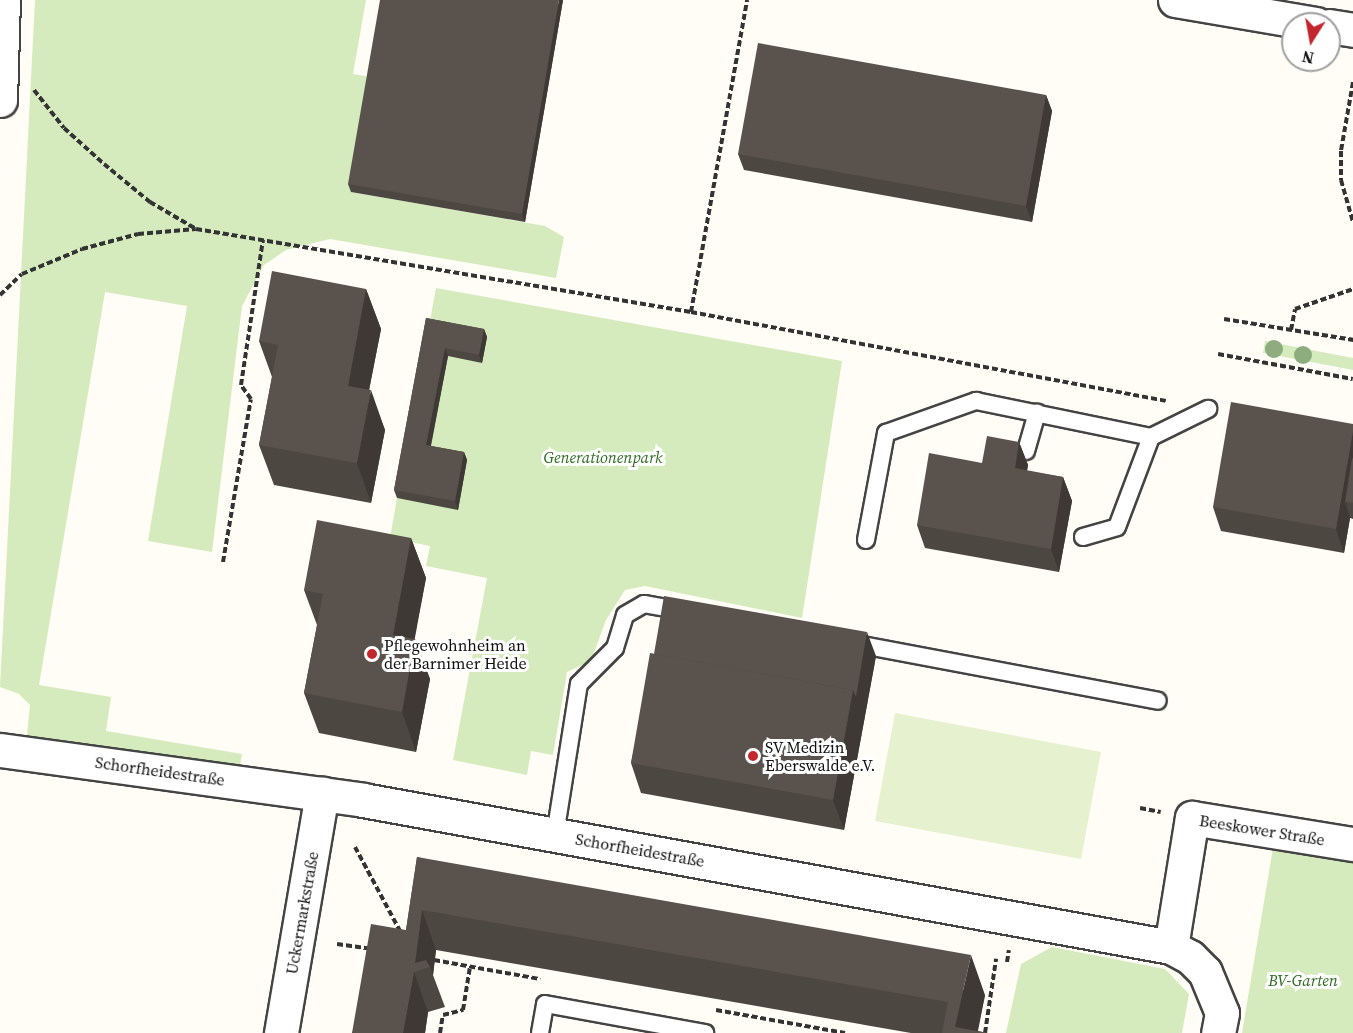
<!DOCTYPE html>
<html>
<head>
<meta charset="utf-8">
<style>
	body { margin:0 }
	#map { position:relative; width:1353px; height:1033px; overflow:hidden; background:#fffdf5; font-family:"Source Serif 4",serif }
	div>[style] { position:absolute }
	[style*='--x'] { left:calc(var(--x)*1px); top:calc(var(--y)*1px); width:calc(var(--w)*1px); rotate:calc(var(--a)*1deg) }
	.green>* { inset:0; background:#d5ebbd }
	.pitch>* { inset:0; background:#e6f2cf }
	.path>* { height:4px; margin-top:-2px; transform-origin:0; background:repeating-linear-gradient(90deg,#333 0 6px,transparent 0 9px) }
	.roads { filter:drop-shadow(2px 0 #444) drop-shadow(-2px 0 #444) drop-shadow(0 2px #444) drop-shadow(0 -2px #444) }
	.lane>* { height:16px; margin:-8px; padding:0 8px; transform-origin:8px; border-radius:8px; background:#fff }
	.street>* { height:33px; margin:-16.5px; padding:0 16.5px; transform-origin:16.5px; border-radius:16.5px; background:#fff }
	.trees>* { width:18px; height:18px; margin:-9px; border-radius:50%; background:#8dad7f }
	.wall>* { inset:0; background:#4d4742 }
	.shaded-wall>* { inset:0; background:#3f3936 }
	.building>* { inset:0; background:#5a524d }
	.dots>* { width:16px; height:16px; translate:-50% -50%; box-sizing:border-box; border:3px solid #fff; border-radius:50% }
	span { translate:-50% -50%; white-space:nowrap; text-align:center; line-height:1.15; -webkit-text-stroke:6px #fff; paint-order:stroke }
	.park-label { font-size:16px; color:#2f6b1f; font-style:italic }
	.poi-label { font-size:16px; color:#111 }
	.left { translate:0 -50%; text-align:left }
	.street-label { font-size:16px; color:#111 }
	.north { position:absolute; left:1281px; top:12px; width:60px; height:60px; box-sizing:border-box; background:#fff; border:2px solid #a0a0a0; border-radius:50%; rotate:191deg; font-size:16px; font-weight:700; line-height:24px; text-align:center; color:#111 }
	.north::after { content:''; display:block; margin:auto; width:21px; height:27px; background:#c4262e; clip-path:polygon(50% 0,100% 100%,50% 72%,0 100%) }
</style>
</head>
<body>
<div id="map">
	<div class="green">
		<i style="clip-path:polygon(35px 0,366px 0,353px 74px,371px 77px,351px 192px,545px 226px,564px 237px,556px 278px,330px 239px,286px 250px,264px 265px,242px 306px,212px 552px,148px 541px,187px 306px,105px 292px,39px 685px,111px 697px,106px 731px,242px 754px,238px 776px,26px 745px,30px 705px,19px 694px,0 687px)"></i>
		<i style="clip-path:polygon(436px 288px,842px 361px,802px 618px,645px 586px,625px 590px,606px 620px,591px 661px,567px 672px,553px 755px,531px 751px,527px 775px,453px 760px,487px 578px,426px 566px,430px 546px,390px 538px,397px 498px,458px 509px,467px 461px,429px 454px,448px 356px,429px 326px)"></i>
		<i style="clip-path:polygon(1265px 341px,1353px 358px,1353px 370px,1263px 353px)"></i>
		<i style="clip-path:polygon(1274px 842px,1353px 857px,1353px 1033px,1242px 1033px)"></i>
		<i style="clip-path:polygon(1052px 947px,1165px 969px,1189px 994px,1182px 1033px,1006px 1033px,1021px 964px)"></i>
	</div>
	<div class="pitch">
		<i style="clip-path:polygon(895px 713px,1101px 752px,1081px 859px,875px 821px)"></i>
	</div>
	<div class="path">
		<i style="--x:1353;--y:82;--w:70;--a:99.9"></i>
		<i style="--x:1341;--y:151;--w:29;--a:90"></i>
		<i style="--x:1341;--y:180;--w:44;--a:74.1"></i>
		<i style="--x:34;--y:90;--w:48;--a:51.7"></i>
		<i style="--x:64;--y:128;--w:54;--a:42"></i>
		<i style="--x:104;--y:164;--w:60;--a:39.6"></i>
		<i style="--x:150;--y:202;--w:53;--a:30.4"></i>
		<i style="--x:0;--y:295;--w:30;--a:-44"></i>
		<i style="--x:22;--y:274;--w:65;--a:-22.6"></i>
		<i style="--x:82;--y:249;--w:58;--a:-15"></i>
		<i style="--x:138;--y:234;--w:58;--a:-4.9"></i>
		<i style="--x:196;--y:229;--w:502;--a:9.52"></i>
		<i style="--x:691;--y:312;--w:483;--a:10.6"></i>
		<i style="--x:691;--y:312;--w:317;--a:-79.8"></i>
		<i style="--x:1224;--y:319;--w:131;--a:9.2"></i>
		<i style="--x:1291;--y:330;--w:21;--a:-79"></i>
		<i style="--x:1295;--y:309;--w:61;--a:-19"></i>
		<i style="--x:1218;--y:354;--w:137;--a:10.5"></i>
		<i style="--x:223;--y:562;--w:165;--a:-80.3"></i>
		<i style="--x:251;--y:399;--w:17;--a:-126"></i>
		<i style="--x:241;--y:385;--w:147;--a:-81.4"></i>
		<i style="--x:1140;--y:808;--w:21;--a:11"></i>
		<i style="--x:355;--y:847;--w:95;--a:61.8"></i>
		<i style="--x:337;--y:944;--w:34;--a:8"></i>
		<i style="--x:434;--y:960;--w:108;--a:10.2"></i>
		<i style="--x:1007;--y:962;--w:12;--a:-81"></i>
		<i style="--x:716;--y:1010;--w:131;--a:10.1"></i>
		<i style="--x:440;--y:1033;--w:18;--a:-81"></i>
		<i style="--x:443;--y:1015;--w:21;--a:-14"></i>
		<i style="--x:463;--y:1010;--w:44;--a:-80.8"></i>
		<i style="--x:985;--y:1033;--w:75;--a:-81.5"></i>
	</div>
	<div class="roads">
		<div class="lane">
			<i style="--x:1026;--y:451;--w:40;--a:-74"></i>
			<i style="--x:1083;--y:537;--w:35;--a:-16"></i>
			<i style="--x:1117;--y:527;--w:96;--a:-69.3"></i>
			<i style="--x:866;--y:540;--w:109;--a:-79.4"></i>
			<i style="--x:886;--y:433;--w:96;--a:-19.6"></i>
			<i style="--x:976;--y:401;--w:179;--a:11.6"></i>
			<i style="--x:1151;--y:437;--w:64;--a:-26.2"></i>
			<i style="--x:852;--y:643;--w:311;--a:10.7"></i>
			<i style="--x:555;--y:835;--w:153;--a:-81"></i>
			<i style="--x:579;--y:684;--w:51;--a:-45"></i>
			<i style="--x:615;--y:648;--w:34;--a:-73"></i>
			<i style="--x:625;--y:615;--w:22;--a:-30"></i>
			<i style="--x:644;--y:604;--w:39;--a:10"></i>
			<i style="--x:540;--y:1033;--w:29;--a:-80"></i>
			<i style="--x:545;--y:1004;--w:163;--a:10.3"></i>
		</div>
		<div class="street">
			<i style="--x:1175;--y:0;--w:143;--a:9.7"></i>
			<i style="--x:1329;--y:26;--w:24;--a:9"></i>
			<i style="--x:0;--y:100;--w:100;--a:-88.3"></i>
			<i style="--x:0;--y:750;--w:366;--a:7.8"></i>
			<i style="--x:363;--y:800;--w:821;--a:10.31"></i>
			<i style="--x:1171;--y:947;--w:21;--a:28"></i>
			<i style="--x:1190;--y:957;--w:21;--a:45"></i>
			<i style="--x:1205;--y:972;--w:44;--a:67.5"></i>
			<i style="--x:1222;--y:1013;--w:20;--a:101"></i>
			<i style="--x:1171;--y:947;--w:131;--a:-80.8"></i>
			<i style="--x:1192;--y:818;--w:163;--a:9.2"></i>
			<i style="--x:281;--y:1033;--w:243;--a:-80.3"></i>
		</div>
	</div>
	<div class="trees">
		<i style="left:1274px;top:349px"></i>
		<i style="left:1303px;top:355px"></i>
	</div>
	<div class="wall">
		<i style="clip-path:polygon(563px 0,525px 222px,351px 192px,348px 184px)"></i>
		<i style="clip-path:polygon(1046px 95px,1052px 111px,1032px 222px,744px 170px,738px 154px)"></i>
		<i style="clip-path:polygon(366px 289px,381px 329px,369px 390px,385px 430px,371px 503px,274px 485px,259px 445px,272px 377px,259px 341px)"></i>
		<i style="clip-path:polygon(426px 318px,484px 329px,487px 337px,482px 363px,448px 356px,431px 446px,464px 452px,467px 460px,458px 510px,397px 498px,394px 490px)"></i>
		<i style="clip-path:polygon(1353px 424px,1353px 519px,1350px 518px,1344px 553px,1221px 531px,1213px 507px)"></i>
		<i style="clip-path:polygon(1019px 442px,1028px 465px,1027px 471px,1063px 477px,1072px 501px,1059px 572px,925px 548px,917px 525px,982px 463px)"></i>
		<i style="clip-path:polygon(411px 538px,426px 578px,414px 639px,430px 679px,416px 752px,319px 733px,304px 693px,317px 625px,304px 590px)"></i>
		<i style="clip-path:polygon(654px 654px,876px 656px,844px 830px,641px 793px,631px 763px)"></i>
		<i style="clip-path:polygon(417px 857px,985px 995px,978px 1031px,988px 1033px,911px 1033px,436px 950px,433px 975px,445px 1007px,428px 1012px,425px 1033px,352px 1033px,406px 930px)"></i>
	</div>
	<div class="shaded-wall">
		<i style="clip-path:polygon(559px 0,563px 0,525px 222px,522px 214px)"></i>
		<i style="clip-path:polygon(1046px 95px,1052px 111px,1032px 222px,1026px 206px)"></i>
		<i style="clip-path:polygon(366px 289px,381px 329px,362px 426px,348px 386px)"></i>
		<i style="clip-path:polygon(484px 329px,487px 337px,482px 363px,479px 355px)"></i>
		<i style="clip-path:polygon(445px 348px,448px 356px,429px 454px,426px 445px)"></i>
		<i style="clip-path:polygon(371px 390px,385px 430px,371px 503px,357px 463px)"></i>
		<i style="clip-path:polygon(1353px 431px,1353px 503px,1345px 502px,1350px 518px,1344px 553px,1336px 529px)"></i>
		<i style="clip-path:polygon(1019px 442px,1028px 465px,1023px 492px,1015px 468px)"></i>
		<i style="clip-path:polygon(464px 452px,467px 460px,458px 510px,455px 501px)"></i>
		<i style="clip-path:polygon(1063px 477px,1072px 501px,1059px 572px,1051px 549px)"></i>
		<i style="clip-path:polygon(411px 538px,426px 578px,408px 675px,393px 635px)"></i>
		<i style="clip-path:polygon(867px 632px,876px 656px,844px 830px,833px 800px,853px 690px)"></i>
		<i style="clip-path:polygon(415px 639px,430px 679px,416px 752px,402px 712px)"></i>
		<i style="clip-path:polygon(422px 910px,436px 950px,433px 975px,430px 967px,415px 963px)"></i>
		<i style="clip-path:polygon(971px 955px,985px 995px,977px 1033px,955px 1027px)"></i>
		<i style="clip-path:polygon(414px 972px,428px 1012px,425px 1033px,403px 1033px)"></i>
	</div>
	<div class="building">
		<i style="clip-path:polygon(380px 0,559px 0,522px 214px,348px 184px)"></i>
		<i style="clip-path:polygon(758px 43px,1046px 95px,1026px 206px,738px 154px)"></i>
		<i style="clip-path:polygon(272px 271px,366px 289px,348px 386px,371px 390px,357px 463px,259px 445px,278px 345px,259px 341px)"></i>
		<i style="clip-path:polygon(426px 318px,484px 329px,479px 355px,445px 348px,426px 445px,464px 452px,455px 501px,394px 490px)"></i>
		<i style="clip-path:polygon(1231px 402px,1353px 424px,1353px 431px,1336px 529px,1213px 507px)"></i>
		<i style="clip-path:polygon(987px 436px,1019px 442px,1015px 468px,1063px 477px,1051px 549px,917px 525px,929px 453px,982px 463px)"></i>
		<i style="clip-path:polygon(1352px 458px,1353px 459px,1353px 503px,1345px 502px)"></i>
		<i style="clip-path:polygon(317px 520px,411px 538px,393px 635px,415px 639px,402px 712px,304px 693px,323px 594px,304px 590px)"></i>
		<i style="clip-path:polygon(664px 596px,867px 632px,856px 697px,853px 690px,654px 654px)"></i>
		<i style="clip-path:polygon(650px 653px,853px 690px,833px 800px,631px 763px)"></i>
		<i style="clip-path:polygon(417px 857px,971px 955px,955px 1027px,988px 1033px,942px 1033px,948px 1002px,422px 910px,415px 963px,426px 960px,430px 967px,414px 972px,403px 1033px,352px 1033px,371px 924px,406px 930px)"></i>
	</div>
	<div class="dots">
		<i style="left:372px;top:654px;background:#c4262e"></i>
		<i style="left:753px;top:756px;background:#c4262e"></i>
	</div>
	<div class="park-label">
		<span style="left:603px;top:457px">Generationenpark</span>
		<span style="left:1303px;top:980px">BV-Garten</span>
	</div>
	<div class="poi-label">
		<span class="left" style="left:384px;top:654px">Pflegewohnheim an<br>der Barnimer Heide</span>
		<span class="left" style="left:765px;top:756px">SV Medizin<br>Eberswalde e.V.</span>
	</div>
	<div class="street-label">
		<span style="left:160px;top:771px;rotate:8deg">Schorfheidestraße</span>
		<span style="left:1262px;top:830px;rotate:9deg">Beeskower Straße</span>
		<span style="left:640px;top:850px;rotate:10deg">Schorfheidestraße</span>
		<span style="left:302px;top:913px;rotate:-80deg">Uckermarkstraße</span>
	</div>
	<div class="north">N</div>
</div>
</body>
</html>
